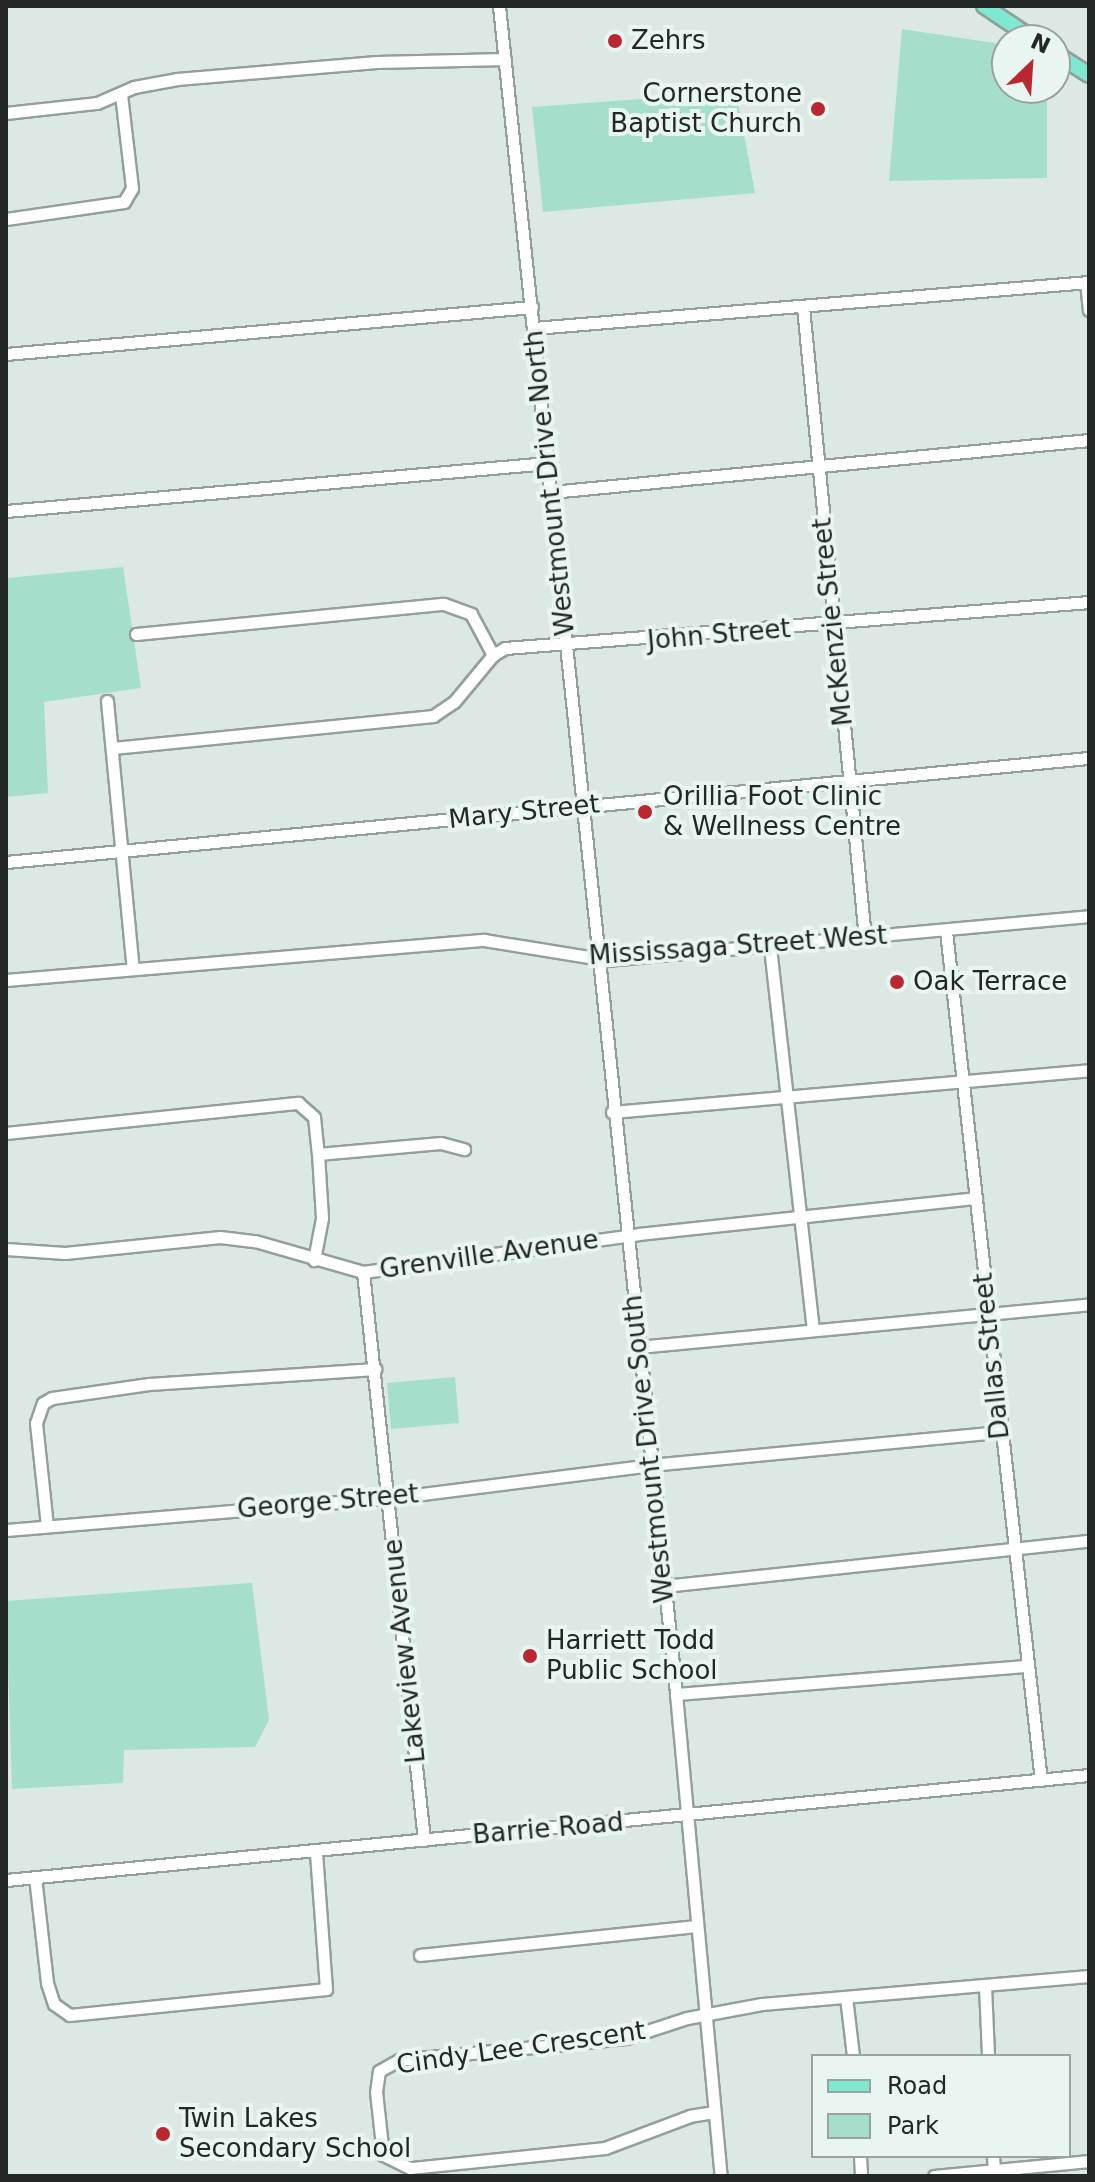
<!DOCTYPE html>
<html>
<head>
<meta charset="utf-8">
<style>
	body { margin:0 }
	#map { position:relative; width:1095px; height:2182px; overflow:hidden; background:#dbe8e4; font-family:"DejaVu Sans",sans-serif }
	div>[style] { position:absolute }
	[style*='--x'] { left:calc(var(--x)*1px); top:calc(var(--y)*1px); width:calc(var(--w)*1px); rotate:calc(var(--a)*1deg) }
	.green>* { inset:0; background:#a6decc }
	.roads { filter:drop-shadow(2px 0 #939f9b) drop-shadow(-2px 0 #939f9b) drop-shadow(0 2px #939f9b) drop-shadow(0 -2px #939f9b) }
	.minor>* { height:11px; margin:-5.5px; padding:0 5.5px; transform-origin:5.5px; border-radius:5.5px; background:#fff }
	.major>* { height:14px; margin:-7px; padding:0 7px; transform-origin:7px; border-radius:7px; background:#7fe8d1 }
	.dots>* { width:22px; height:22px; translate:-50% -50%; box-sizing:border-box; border:4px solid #e9f5f1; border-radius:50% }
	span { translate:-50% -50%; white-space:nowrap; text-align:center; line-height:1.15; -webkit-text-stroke:8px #e9f5f1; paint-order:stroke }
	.poi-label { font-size:26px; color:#232726 }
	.left { translate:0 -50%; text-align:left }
	.right { translate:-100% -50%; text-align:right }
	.street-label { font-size:26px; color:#232726 }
	.frame { position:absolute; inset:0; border:8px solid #232726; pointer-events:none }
	.legend { position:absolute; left:811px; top:2054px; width:260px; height:104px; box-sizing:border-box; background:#e9f5f1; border:2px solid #9aa3a0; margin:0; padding:10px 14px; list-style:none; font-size:24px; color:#232726 }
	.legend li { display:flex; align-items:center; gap:16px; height:40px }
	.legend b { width:40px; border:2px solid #9aa3a0 }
	.north { position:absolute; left:991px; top:24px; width:80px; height:80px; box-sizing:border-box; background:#e9f5f1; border:2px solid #9aa3a0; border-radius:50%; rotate:25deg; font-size:22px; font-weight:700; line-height:32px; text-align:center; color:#232726 }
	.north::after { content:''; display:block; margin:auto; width:28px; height:36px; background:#b92831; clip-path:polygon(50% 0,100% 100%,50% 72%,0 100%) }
</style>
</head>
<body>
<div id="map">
	<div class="green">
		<i style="clip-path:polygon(902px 29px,1007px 45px,1007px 88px,1047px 88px,1047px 178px,889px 181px)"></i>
		<i style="clip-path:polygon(736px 92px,755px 193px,543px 212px,532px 107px)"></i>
		<i style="clip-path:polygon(123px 567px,141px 688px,44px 702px,48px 793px,6px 797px,6px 578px)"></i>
		<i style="clip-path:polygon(455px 1377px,459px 1423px,391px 1429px,387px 1383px)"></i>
		<i style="clip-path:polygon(252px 1583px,269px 1720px,255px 1747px,124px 1750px,123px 1783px,12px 1789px,6px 1601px)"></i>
	</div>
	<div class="roads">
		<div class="minor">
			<i style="--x:499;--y:6;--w:1697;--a:84.01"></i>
			<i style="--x:676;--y:1694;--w:484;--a:84.7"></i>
			<i style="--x:6;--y:113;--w:92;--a:-6.3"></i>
			<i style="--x:97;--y:103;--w:40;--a:-23.4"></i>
			<i style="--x:134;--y:87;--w:44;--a:-10.5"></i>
			<i style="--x:177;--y:79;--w:200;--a:-4.9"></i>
			<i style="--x:376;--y:62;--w:129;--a:-1.3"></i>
			<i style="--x:6;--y:219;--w:119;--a:-8.2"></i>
			<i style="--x:124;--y:202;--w:16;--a:-60"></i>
			<i style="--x:132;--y:188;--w:95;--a:-96.7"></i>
			<i style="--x:1086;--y:282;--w:28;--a:84"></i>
			<i style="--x:803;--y:307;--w:634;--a:84.39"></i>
			<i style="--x:534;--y:328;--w:557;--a:-4.74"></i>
			<i style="--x:6;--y:354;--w:528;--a:-5.11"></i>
			<i style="--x:551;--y:492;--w:541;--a:-5.52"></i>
			<i style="--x:6;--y:511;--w:544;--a:-5.06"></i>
			<i style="--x:136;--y:634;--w:309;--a:-5.6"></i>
			<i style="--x:444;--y:604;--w:29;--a:20"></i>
			<i style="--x:471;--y:614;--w:47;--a:61.8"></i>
			<i style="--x:107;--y:701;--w:269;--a:84.5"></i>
			<i style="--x:113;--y:748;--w:322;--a:-5.7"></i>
			<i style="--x:433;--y:716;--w:25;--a:-34"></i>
			<i style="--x:454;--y:702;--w:61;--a:-50.3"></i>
			<i style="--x:493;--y:655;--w:14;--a:-30"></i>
			<i style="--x:505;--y:648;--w:586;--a:-4.5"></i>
			<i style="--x:6;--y:862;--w:1088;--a:-5.49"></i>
			<i style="--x:946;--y:931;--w:854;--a:83.62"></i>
			<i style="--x:770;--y:947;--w:384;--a:83.6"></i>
			<i style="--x:6;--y:980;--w:480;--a:-4.8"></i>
			<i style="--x:484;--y:940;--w:125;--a:9.2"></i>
			<i style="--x:607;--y:960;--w:484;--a:-5.2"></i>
			<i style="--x:612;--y:1112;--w:479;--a:-5"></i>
			<i style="--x:6;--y:1133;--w:294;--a:-5.9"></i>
			<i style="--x:298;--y:1103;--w:21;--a:41"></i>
			<i style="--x:314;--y:1117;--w:37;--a:84"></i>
			<i style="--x:318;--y:1154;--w:64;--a:86.4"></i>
			<i style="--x:322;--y:1218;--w:43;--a:100.8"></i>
			<i style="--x:318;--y:1154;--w:123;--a:-5.1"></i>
			<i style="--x:441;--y:1143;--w:24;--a:15"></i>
			<i style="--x:6;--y:1249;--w:59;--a:3.9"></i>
			<i style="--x:65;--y:1253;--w:156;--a:-5.9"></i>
			<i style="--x:220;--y:1237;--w:35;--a:7"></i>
			<i style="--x:255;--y:1241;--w:112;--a:16"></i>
			<i style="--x:363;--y:1272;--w:279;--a:-7.8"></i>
			<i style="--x:639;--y:1234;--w:339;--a:-6.1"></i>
			<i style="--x:363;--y:1272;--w:571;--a:83.87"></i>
			<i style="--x:638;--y:1347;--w:453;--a:-5.4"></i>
			<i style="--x:47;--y:1526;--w:104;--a:-96.1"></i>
			<i style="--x:36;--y:1423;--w:21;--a:-71"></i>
			<i style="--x:43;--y:1403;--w:10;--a:-29"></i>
			<i style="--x:52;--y:1398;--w:98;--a:-8.2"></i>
			<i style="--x:149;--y:1384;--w:227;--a:-3.8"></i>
			<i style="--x:6;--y:1530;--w:385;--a:-4.8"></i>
			<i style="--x:390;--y:1498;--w:262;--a:-7.2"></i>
			<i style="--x:650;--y:1465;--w:352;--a:-5.4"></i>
			<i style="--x:665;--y:1586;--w:426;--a:-6.1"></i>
			<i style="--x:676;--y:1694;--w:351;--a:-4.6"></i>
			<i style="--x:35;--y:1877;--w:107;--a:83.5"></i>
			<i style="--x:47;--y:1983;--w:22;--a:72"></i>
			<i style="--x:54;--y:2004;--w:19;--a:35"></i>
			<i style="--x:70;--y:2015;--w:257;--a:-5.8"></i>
			<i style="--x:326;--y:1989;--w:136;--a:-94.2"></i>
			<i style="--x:6;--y:1880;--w:1088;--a:-5.54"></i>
			<i style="--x:420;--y:1955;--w:277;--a:-6"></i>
			<i style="--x:985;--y:1986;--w:70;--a:87.5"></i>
			<i style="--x:846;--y:1997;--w:59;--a:83.2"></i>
			<i style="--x:714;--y:2112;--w:24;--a:171"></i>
			<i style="--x:690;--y:2116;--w:91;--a:159.4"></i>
			<i style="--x:605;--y:2148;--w:196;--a:174.1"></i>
			<i style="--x:410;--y:2168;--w:30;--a:-154"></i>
			<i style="--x:383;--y:2155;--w:63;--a:-96.3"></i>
			<i style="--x:376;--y:2092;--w:21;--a:-82"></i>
			<i style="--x:379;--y:2071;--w:23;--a:-29"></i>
			<i style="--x:399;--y:2060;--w:228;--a:-5.5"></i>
			<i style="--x:626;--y:2038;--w:64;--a:-18.2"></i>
			<i style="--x:687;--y:2018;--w:76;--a:-10.6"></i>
			<i style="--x:762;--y:2004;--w:328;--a:-4.9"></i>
			<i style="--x:860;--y:2156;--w:20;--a:87"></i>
			<i style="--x:993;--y:2156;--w:13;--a:86"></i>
			<i style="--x:934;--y:2176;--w:156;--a:-5.5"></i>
		</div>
		<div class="major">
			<i style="--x:984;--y:6;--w:61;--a:33.7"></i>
			<i style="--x:1055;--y:53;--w:40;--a:32.9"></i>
		</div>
	</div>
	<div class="dots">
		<i style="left:615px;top:41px;background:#b92831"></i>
		<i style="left:818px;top:109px;background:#b92831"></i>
		<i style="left:645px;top:812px;background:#b92831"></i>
		<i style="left:897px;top:982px;background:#b92831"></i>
		<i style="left:530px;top:1656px;background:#b92831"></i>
		<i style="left:163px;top:2134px;background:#b92831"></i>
	</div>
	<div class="poi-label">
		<span class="left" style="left:631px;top:41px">Zehrs</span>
		<span class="right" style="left:802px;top:109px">Cornerstone<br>Baptist Church</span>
		<span class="left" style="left:663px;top:812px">Orillia Foot Clinic<br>&amp; Wellness Centre</span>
		<span class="left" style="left:913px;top:982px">Oak Terrace</span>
		<span class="left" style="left:546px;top:1656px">Harriett Todd<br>Public School</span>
		<span class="left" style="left:179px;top:2134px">Twin Lakes<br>Secondary School</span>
	</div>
	<div class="street-label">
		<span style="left:550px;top:483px;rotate:-96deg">Westmount Drive North</span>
		<span style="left:833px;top:622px;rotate:-96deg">McKenzie Street</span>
		<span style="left:719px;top:635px;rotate:-5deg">John Street</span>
		<span style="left:524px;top:812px;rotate:-6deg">Mary Street</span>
		<span style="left:738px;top:946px;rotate:-4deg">Mississaga Street West</span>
		<span style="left:489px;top:1255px;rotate:-8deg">Grenville Avenue</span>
		<span style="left:992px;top:1356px;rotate:-96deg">Dallas Street</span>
		<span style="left:649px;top:1449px;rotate:-96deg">Westmount Drive South</span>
		<span style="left:328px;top:1502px;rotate:-5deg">George Street</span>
		<span style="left:405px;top:1651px;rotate:-96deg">Lakeview Avenue</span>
		<span style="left:548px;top:1829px;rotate:-5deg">Barrie Road</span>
		<span style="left:521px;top:2048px;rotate:-8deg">Cindy Lee Crescent</span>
	</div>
	<div class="frame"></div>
	<ul class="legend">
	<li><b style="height:10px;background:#7fe8d1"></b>Road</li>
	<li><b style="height:22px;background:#a6decc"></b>Park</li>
	</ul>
	<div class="north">N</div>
</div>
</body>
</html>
